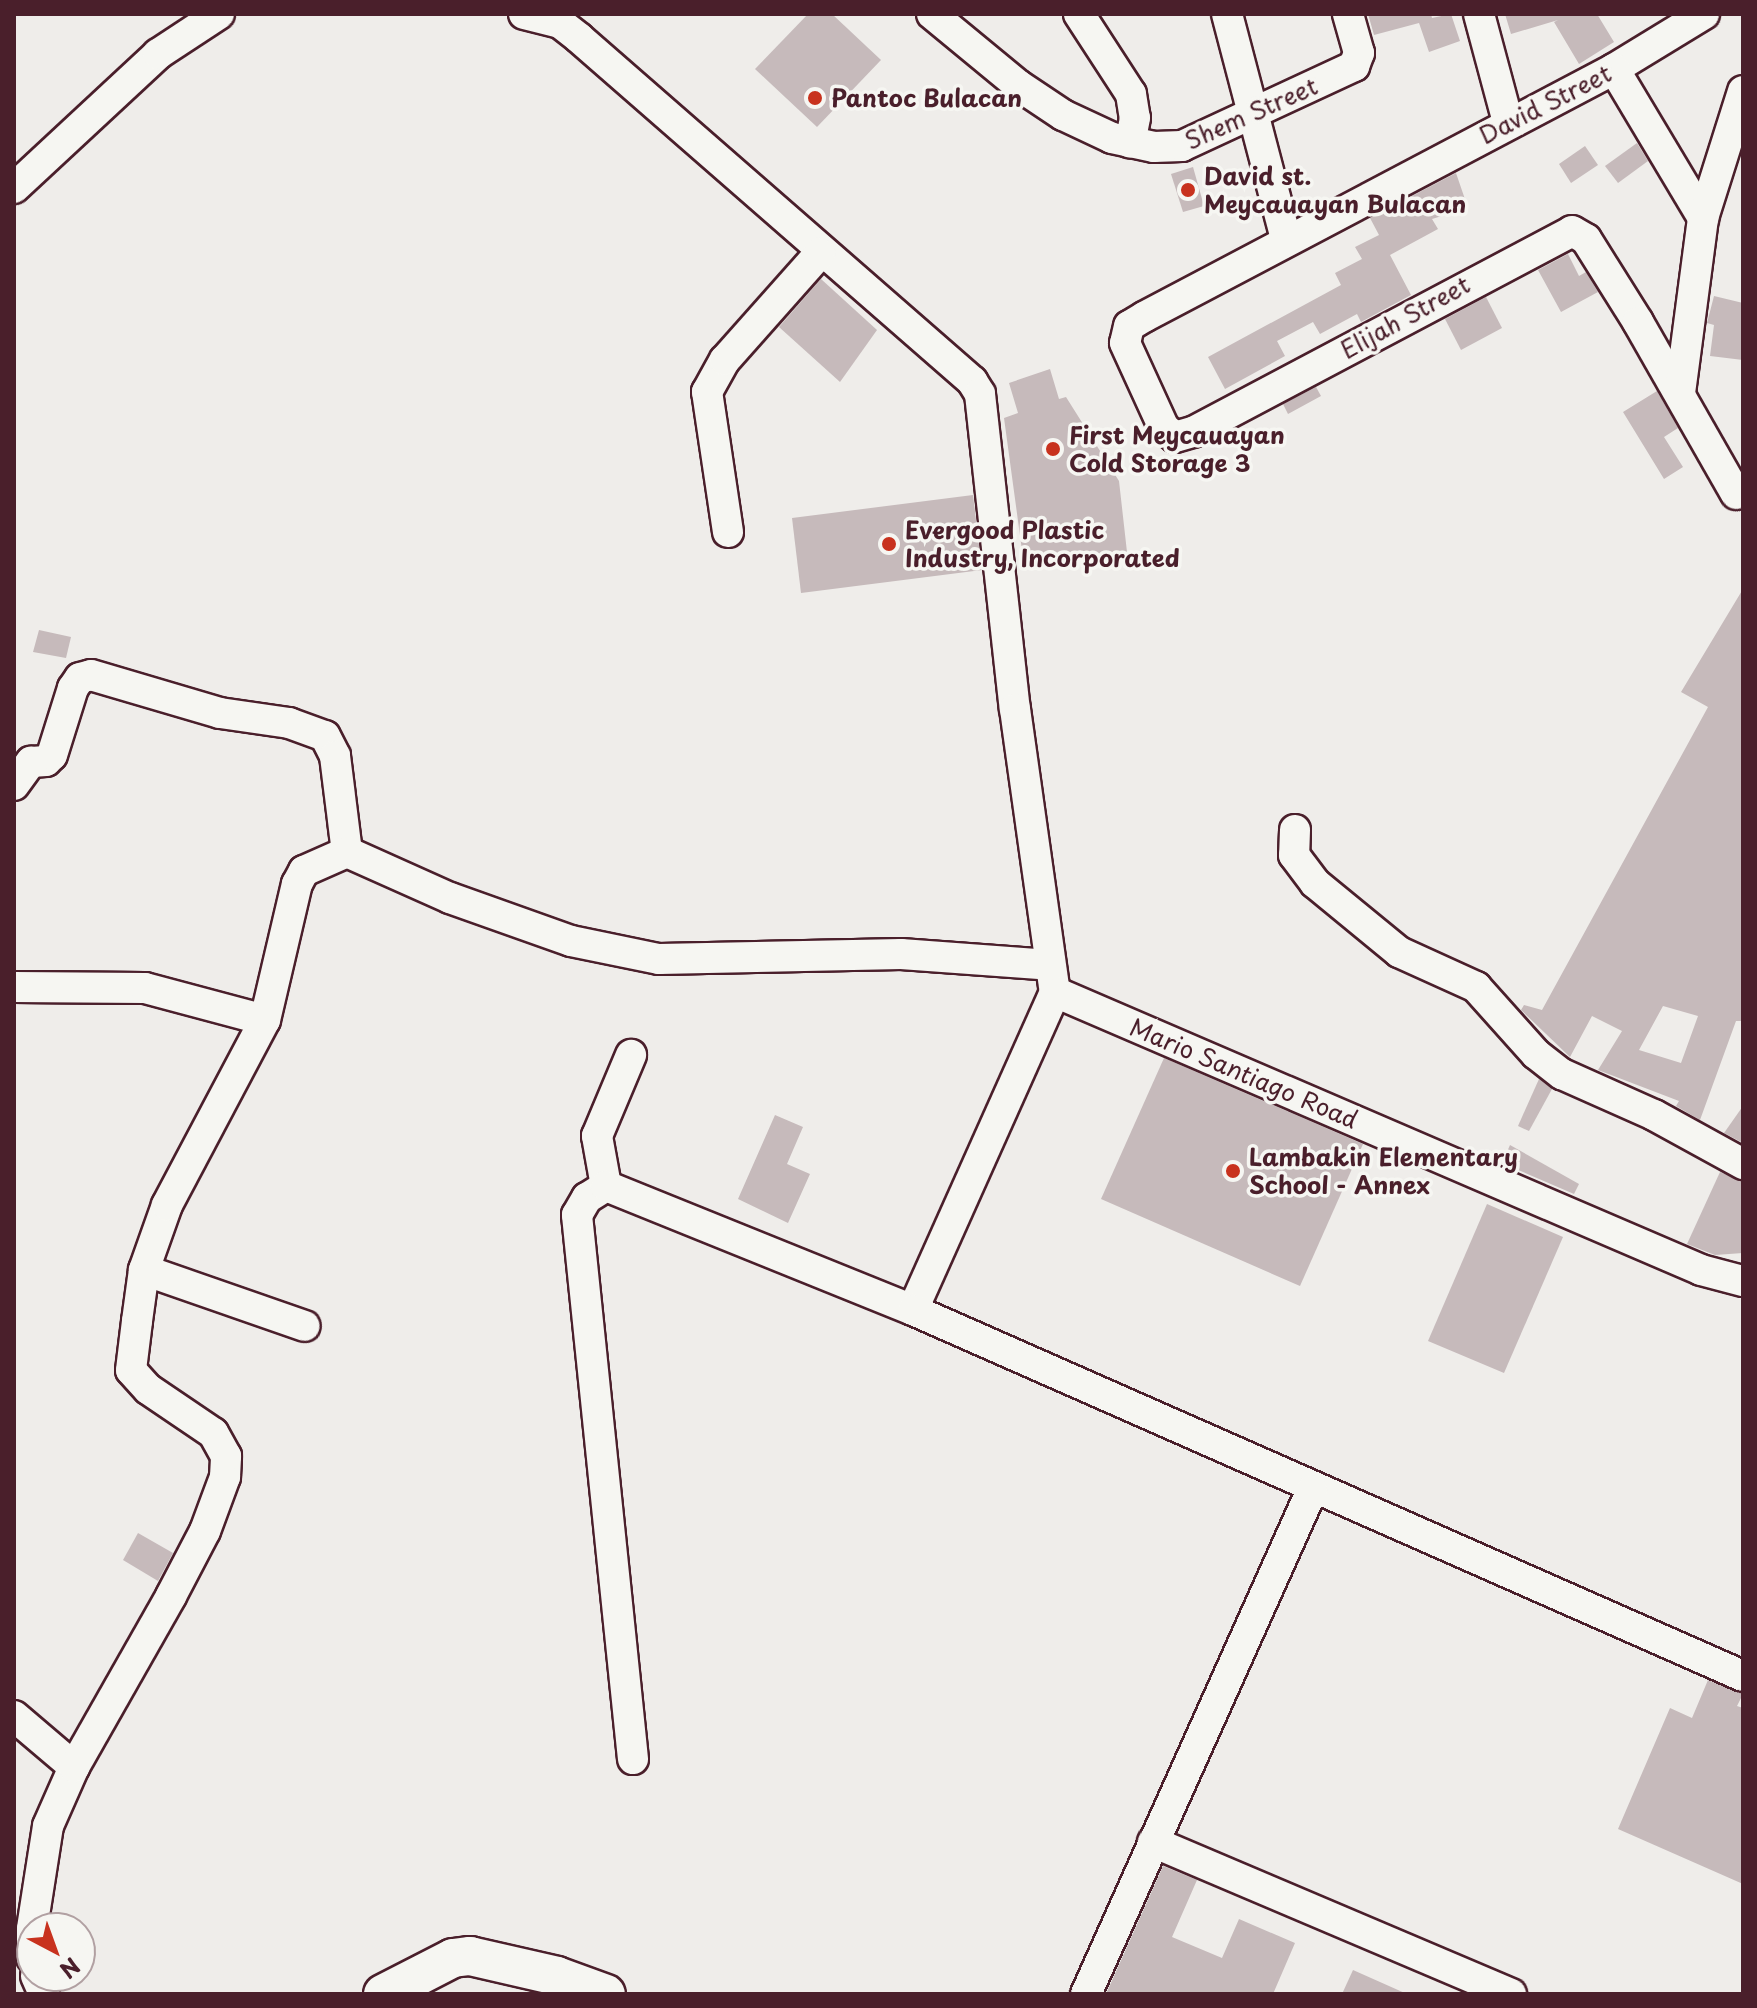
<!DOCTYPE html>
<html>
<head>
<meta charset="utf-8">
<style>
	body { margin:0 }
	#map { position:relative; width:1757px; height:2008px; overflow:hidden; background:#efedea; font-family:"Playpen Sans",sans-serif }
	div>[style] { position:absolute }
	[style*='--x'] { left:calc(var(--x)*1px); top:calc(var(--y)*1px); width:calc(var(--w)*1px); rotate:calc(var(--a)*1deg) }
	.building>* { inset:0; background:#c6babb }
	.roads { filter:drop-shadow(2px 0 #4a1f2b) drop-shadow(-2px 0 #4a1f2b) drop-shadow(0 2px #4a1f2b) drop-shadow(0 -2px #4a1f2b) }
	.minor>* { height:30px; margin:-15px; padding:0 15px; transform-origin:15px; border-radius:15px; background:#f6f6f2 }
	.major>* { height:38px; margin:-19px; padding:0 19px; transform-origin:19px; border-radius:19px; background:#f6f6f2 }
	.dots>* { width:22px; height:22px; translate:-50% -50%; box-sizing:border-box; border:4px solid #f6f6f2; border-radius:50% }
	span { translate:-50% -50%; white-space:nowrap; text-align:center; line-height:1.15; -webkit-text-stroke:7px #f6f6f2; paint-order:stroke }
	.poi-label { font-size:24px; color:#4a1f2b; font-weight:700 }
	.left { translate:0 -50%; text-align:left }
	.street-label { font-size:24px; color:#4a1f2b }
	.frame { position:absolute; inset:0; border:16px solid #4a1f2b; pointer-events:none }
	.north { position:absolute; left:16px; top:1912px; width:80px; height:80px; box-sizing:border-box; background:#f6f6f2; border:2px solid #b1a0a2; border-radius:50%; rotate:139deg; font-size:22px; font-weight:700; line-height:32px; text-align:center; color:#4a1f2b }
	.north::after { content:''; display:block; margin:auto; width:28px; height:36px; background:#c8321e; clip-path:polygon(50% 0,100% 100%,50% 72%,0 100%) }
</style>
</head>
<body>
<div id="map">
	<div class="building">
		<i style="clip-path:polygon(808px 14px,832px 14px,881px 60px,817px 127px,755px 69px)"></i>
		<i style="clip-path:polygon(1368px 14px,1431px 14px,1432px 18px,1451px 14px,1460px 41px,1429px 52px,1419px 23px,1374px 35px)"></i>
		<i style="clip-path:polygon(1505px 14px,1597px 14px,1614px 42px,1579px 64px,1554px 22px,1558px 20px,1511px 34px)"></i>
		<i style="clip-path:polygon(1637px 143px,1648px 161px,1618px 183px,1605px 166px)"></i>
		<i style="clip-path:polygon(1585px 146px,1598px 165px,1571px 183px,1559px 164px)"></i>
		<i style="clip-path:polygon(1193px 167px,1204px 206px,1183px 212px,1171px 174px)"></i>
		<i style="clip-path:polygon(1456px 173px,1468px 208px,1432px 219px,1438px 229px,1390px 255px,1411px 295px,1361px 322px,1357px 314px,1320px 334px,1313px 322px,1277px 341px,1285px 356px,1225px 389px,1208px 357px,1341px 285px,1335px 273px,1362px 259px,1355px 247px,1379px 235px,1370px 218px)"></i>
		<i style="clip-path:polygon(1568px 254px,1579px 276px,1586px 272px,1598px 292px,1561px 312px,1538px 270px)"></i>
		<i style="clip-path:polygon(821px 279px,877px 330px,840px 382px,779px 327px)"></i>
		<i style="clip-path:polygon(1714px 296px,1743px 303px,1743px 360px,1710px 356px,1714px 325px,1707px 323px)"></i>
		<i style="clip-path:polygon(1486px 297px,1502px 328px,1461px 350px,1445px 319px)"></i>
		<i style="clip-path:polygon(1050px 369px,1059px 399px,1066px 397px,1119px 481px,1127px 552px,1024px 565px,1004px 418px,1018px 413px,1009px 383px)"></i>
		<i style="clip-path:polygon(1316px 387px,1321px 396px,1288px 414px,1283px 404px)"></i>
		<i style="clip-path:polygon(1657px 391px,1678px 428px,1664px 437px,1683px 467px,1664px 479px,1623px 412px)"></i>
		<i style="clip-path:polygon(973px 495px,982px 570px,801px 593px,792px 518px)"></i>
		<i style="clip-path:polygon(evenodd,1743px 589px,1743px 1021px,1736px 1021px,1700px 1120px,1676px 1106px,1679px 1101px,1598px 1070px,1622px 1031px,1592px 1016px,1570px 1057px,1521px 1010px,1524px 1005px,1542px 1010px,1708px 707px,1681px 692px,1743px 589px,1663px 1006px,1698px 1016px,1681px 1063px,1639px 1050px,1663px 1006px)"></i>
		<i style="clip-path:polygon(39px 630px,71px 637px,66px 658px,33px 652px)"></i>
		<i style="clip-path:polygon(1164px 1058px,1363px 1144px,1300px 1286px,1101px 1199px)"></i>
		<i style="clip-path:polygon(1539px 1079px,1552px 1089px,1529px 1131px,1518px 1126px)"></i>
		<i style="clip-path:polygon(1743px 1106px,1743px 1143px,1724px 1133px)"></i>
		<i style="clip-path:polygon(775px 1115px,803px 1127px,787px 1164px,810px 1174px,788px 1223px,738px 1199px)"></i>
		<i style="clip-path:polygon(1510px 1145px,1579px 1184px,1574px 1194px,1502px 1163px)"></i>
		<i style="clip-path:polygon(1720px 1172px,1743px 1182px,1743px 1253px,1715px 1255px,1687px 1244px)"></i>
		<i style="clip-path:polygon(1487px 1204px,1563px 1237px,1504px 1373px,1428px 1341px)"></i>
		<i style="clip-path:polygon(138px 1533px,173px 1553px,158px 1581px,123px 1560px)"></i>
		<i style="clip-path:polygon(1708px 1680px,1743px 1694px,1737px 1706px,1743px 1708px,1743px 1884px,1618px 1829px,1670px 1708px,1692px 1718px)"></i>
		<i style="clip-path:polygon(1163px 1866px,1197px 1880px,1172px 1937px,1222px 1958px,1239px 1919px,1295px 1943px,1273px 1994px,1106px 1994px)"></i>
		<i style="clip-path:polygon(1353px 1970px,1407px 1994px,1342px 1994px)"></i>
	</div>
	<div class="roads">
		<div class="minor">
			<i style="--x:524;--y:14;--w:37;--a:14"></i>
			<i style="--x:560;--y:23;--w:24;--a:38"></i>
			<i style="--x:579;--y:38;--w:522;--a:41.11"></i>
			<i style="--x:972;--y:381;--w:15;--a:58"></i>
			<i style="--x:980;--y:394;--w:317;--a:83.7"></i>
			<i style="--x:1015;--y:709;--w:286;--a:82"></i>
			<i style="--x:1055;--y:992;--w:348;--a:114.1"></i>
			<i style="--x:932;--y:14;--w:112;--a:39.5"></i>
			<i style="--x:1018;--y:85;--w:54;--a:33.7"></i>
			<i style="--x:1063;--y:115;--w:54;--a:25.1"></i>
			<i style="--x:1112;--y:138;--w:43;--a:12.1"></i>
			<i style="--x:1154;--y:147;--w:28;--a:-2"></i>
			<i style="--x:1182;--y:146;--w:190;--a:-24.9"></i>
			<i style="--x:1354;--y:66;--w:14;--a:-69"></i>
			<i style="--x:1359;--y:53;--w:41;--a:-105.8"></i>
			<i style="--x:1079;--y:14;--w:95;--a:57"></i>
			<i style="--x:1131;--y:94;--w:24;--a:81"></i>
			<i style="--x:1135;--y:118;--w:25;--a:101"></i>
			<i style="--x:1227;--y:14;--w:233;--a:75.3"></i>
			<i style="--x:1479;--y:14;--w:112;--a:75"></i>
			<i style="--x:1704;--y:14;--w:105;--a:148.6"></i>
			<i style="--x:1614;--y:69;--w:531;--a:152.18"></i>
			<i style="--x:1144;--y:317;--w:17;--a:149"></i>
			<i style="--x:1129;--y:326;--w:17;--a:103"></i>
			<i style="--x:1125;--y:343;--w:94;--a:65.4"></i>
			<i style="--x:1164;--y:428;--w:14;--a:39"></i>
			<i style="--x:1175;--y:437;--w:19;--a:-16"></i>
			<i style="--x:1193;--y:432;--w:429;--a:-27.9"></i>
			<i style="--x:1572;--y:231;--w:16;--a:30"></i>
			<i style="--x:1586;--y:239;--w:98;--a:57.9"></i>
			<i style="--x:1638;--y:322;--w:198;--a:60.3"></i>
			<i style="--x:1614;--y:69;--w:174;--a:59.1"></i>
			<i style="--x:14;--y:188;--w:197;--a:-42.9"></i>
			<i style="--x:158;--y:54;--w:73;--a:-33.3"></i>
			<i style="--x:1680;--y:393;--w:177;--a:-82.5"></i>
			<i style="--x:1703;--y:218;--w:133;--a:-72.5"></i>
			<i style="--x:728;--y:532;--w:142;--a:-98.5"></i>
			<i style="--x:707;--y:392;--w:37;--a:-61"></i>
			<i style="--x:725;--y:360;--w:143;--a:-48.4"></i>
			<i style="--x:14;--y:785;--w:29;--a:-54"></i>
			<i style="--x:31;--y:762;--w:15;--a:-4"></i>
			<i style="--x:46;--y:761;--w:8;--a:-45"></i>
			<i style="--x:52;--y:755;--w:70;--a:-72.6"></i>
			<i style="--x:73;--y:688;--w:12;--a:-55"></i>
			<i style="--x:80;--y:678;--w:11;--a:-15"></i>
			<i style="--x:91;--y:675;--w:134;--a:16.4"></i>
			<i style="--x:220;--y:713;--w:70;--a:8.2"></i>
			<i style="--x:289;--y:723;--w:38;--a:20"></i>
			<i style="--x:325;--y:736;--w:22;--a:63"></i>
			<i style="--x:335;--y:756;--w:97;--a:82.9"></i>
			<i style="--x:1295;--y:830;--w:25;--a:92"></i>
			<i style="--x:1294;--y:855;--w:35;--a:53"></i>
			<i style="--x:1315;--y:883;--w:109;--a:39.4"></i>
			<i style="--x:1399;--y:952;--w:85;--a:24.4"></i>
			<i style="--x:1476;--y:987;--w:90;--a:48.2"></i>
			<i style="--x:1536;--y:1054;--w:33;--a:38"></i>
			<i style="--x:1562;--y:1074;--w:101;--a:24"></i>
			<i style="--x:1654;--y:1115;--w:102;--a:28.8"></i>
			<i style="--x:14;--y:987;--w:131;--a:0.4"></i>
			<i style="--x:145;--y:988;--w:124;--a:14.9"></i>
			<i style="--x:1055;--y:992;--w:703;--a:23.28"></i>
			<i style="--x:1701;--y:1270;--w:43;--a:14.7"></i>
			<i style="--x:606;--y:1186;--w:51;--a:-100.2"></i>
			<i style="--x:597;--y:1136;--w:88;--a:-67.2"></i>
			<i style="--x:144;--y:1270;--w:170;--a:19.2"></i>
			<i style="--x:14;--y:1716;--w:79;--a:40.4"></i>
			<i style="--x:74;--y:1767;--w:64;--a:113.8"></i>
			<i style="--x:48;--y:1826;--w:103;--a:98.9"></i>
			<i style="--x:633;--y:1759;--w:547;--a:-95.88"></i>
			<i style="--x:577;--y:1215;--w:20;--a:-60"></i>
			<i style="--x:587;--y:1198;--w:22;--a:-32"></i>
			<i style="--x:606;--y:1186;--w:331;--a:22"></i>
			<i style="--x:913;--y:1310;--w:907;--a:23.8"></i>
			<i style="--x:74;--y:1767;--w:197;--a:-60.4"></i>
			<i style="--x:171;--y:1596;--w:73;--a:-62.4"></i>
			<i style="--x:205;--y:1531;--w:58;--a:-69.7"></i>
			<i style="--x:225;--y:1477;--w:21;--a:-87"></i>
			<i style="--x:226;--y:1456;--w:26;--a:-119"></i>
			<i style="--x:213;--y:1433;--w:78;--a:-145.9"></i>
			<i style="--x:148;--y:1389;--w:25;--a:-132"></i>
			<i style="--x:131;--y:1370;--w:49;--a:-83"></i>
			<i style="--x:137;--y:1321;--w:51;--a:-82.2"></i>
			<i style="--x:144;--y:1270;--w:69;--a:-70.5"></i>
			<i style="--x:167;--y:1205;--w:209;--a:-62.1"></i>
			<i style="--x:265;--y:1020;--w:140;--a:-76.8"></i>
			<i style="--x:297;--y:884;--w:15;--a:-62"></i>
			<i style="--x:304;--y:871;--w:47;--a:-23.8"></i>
			<i style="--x:347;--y:852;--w:113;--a:24.1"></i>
			<i style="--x:450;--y:898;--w:128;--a:19.6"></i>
			<i style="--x:571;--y:941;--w:90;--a:11.6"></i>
			<i style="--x:659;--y:959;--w:242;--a:-1.2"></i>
			<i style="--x:901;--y:954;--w:149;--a:4.2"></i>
			<i style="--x:1153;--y:1842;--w:389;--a:23"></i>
			<i style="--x:32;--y:1929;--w:29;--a:90"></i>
			<i style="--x:36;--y:1976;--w:20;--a:66"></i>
			<i style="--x:1086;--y:1994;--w:552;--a:-65.85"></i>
		</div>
		<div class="major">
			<i style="--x:383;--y:1994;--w:79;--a:-27.2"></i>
			<i style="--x:453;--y:1958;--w:17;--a:-7"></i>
			<i style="--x:470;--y:1956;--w:89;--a:12.9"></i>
			<i style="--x:557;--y:1976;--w:52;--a:20.2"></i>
		</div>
	</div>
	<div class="dots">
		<i style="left:815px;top:98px;background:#c8321e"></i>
		<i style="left:1188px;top:190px;background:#c8321e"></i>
		<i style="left:1053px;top:449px;background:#c8321e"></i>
		<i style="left:889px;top:544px;background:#c8321e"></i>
		<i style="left:1233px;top:1171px;background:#c8321e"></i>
	</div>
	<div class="poi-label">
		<span class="left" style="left:831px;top:98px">Pantoc Bulacan</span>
		<span class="left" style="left:1204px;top:190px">David st.<br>Meycauayan Bulacan</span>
		<span class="left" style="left:1069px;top:449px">First Meycauayan<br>Cold Storage 3</span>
		<span class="left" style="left:905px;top:544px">Evergood Plastic<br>Industry, Incorporated</span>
		<span class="left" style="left:1249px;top:1171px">Lambakin Elementary<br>School - Annex</span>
	</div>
	<div class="street-label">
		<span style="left:1545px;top:104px;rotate:-27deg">David Street</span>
		<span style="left:1251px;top:113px;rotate:-24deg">Shem Street</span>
		<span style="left:1405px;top:317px;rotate:-29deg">Elijah Street</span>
		<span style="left:1244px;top:1073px;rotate:23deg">Mario Santiago Road</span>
	</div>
	<div class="frame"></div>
	<div class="north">N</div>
</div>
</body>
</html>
